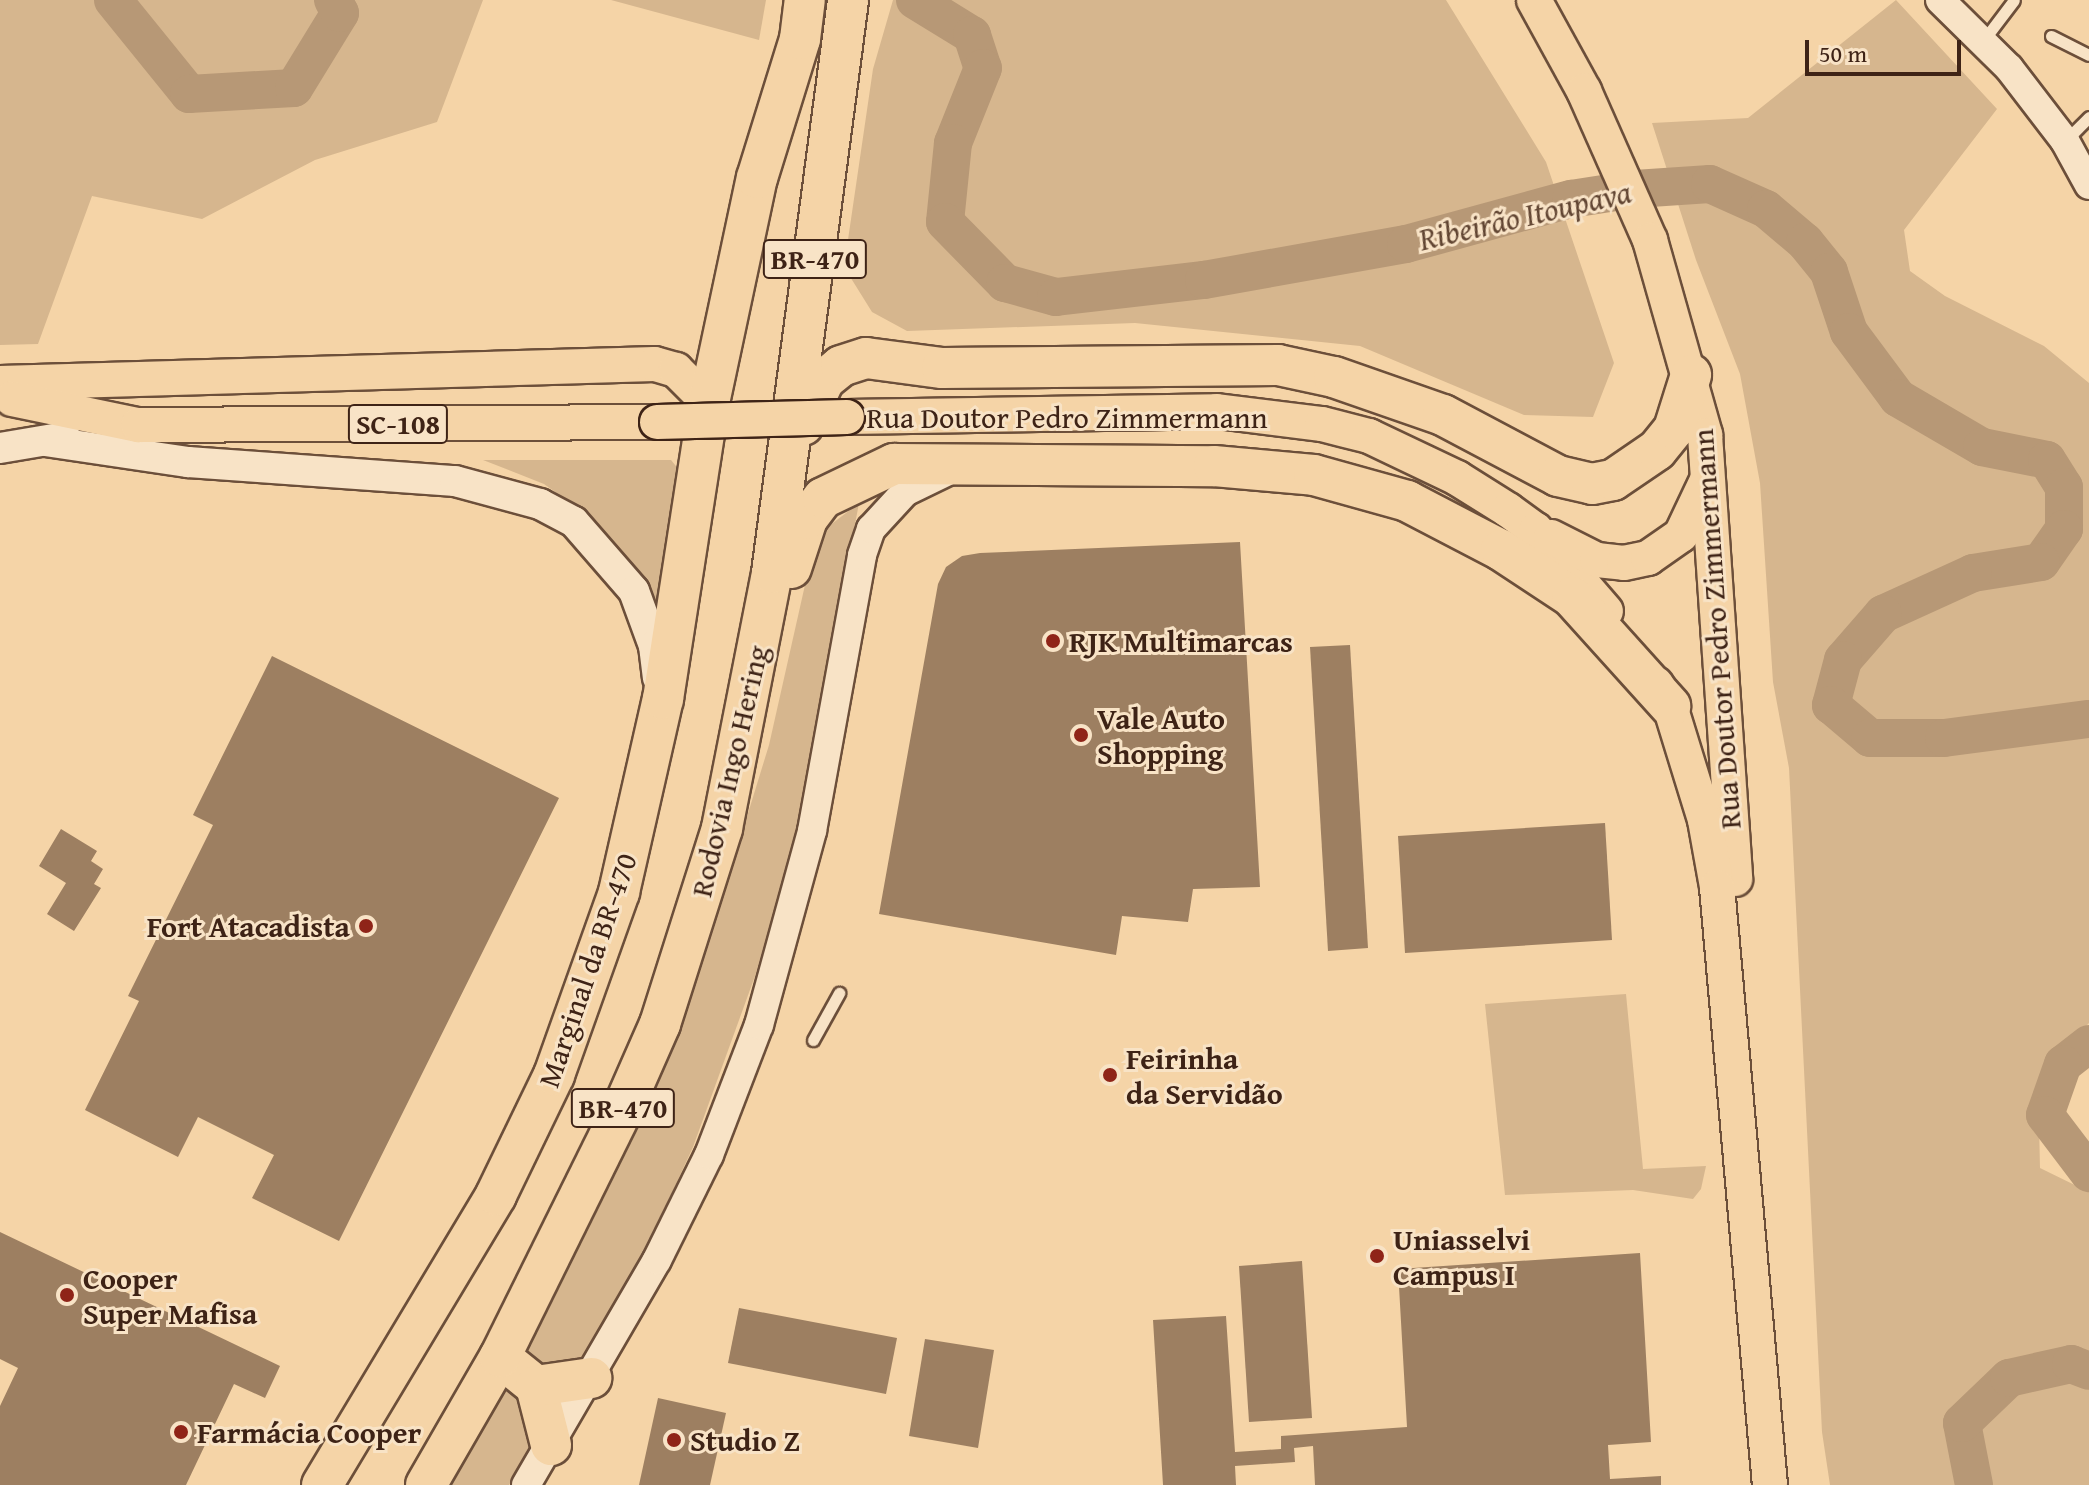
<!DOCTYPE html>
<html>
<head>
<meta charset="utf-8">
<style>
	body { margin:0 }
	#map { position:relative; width:2089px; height:1485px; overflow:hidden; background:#f5d4a7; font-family:"Gentium Book Plus",serif }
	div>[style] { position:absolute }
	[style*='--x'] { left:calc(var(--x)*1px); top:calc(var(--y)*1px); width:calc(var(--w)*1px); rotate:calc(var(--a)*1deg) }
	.green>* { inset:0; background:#d6b68e }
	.river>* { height:38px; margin:-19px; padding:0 19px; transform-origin:19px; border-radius:19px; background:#b79876 }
	.building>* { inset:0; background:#9d7f61 }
	.roads { filter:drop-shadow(2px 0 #6c4f3a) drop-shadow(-2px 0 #6c4f3a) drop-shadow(0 2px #6c4f3a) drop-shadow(0 -2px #6c4f3a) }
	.service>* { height:11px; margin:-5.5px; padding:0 5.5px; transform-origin:5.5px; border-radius:5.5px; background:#f8e3c6 }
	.tertiary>* { height:28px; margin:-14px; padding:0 14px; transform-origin:14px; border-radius:14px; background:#f8e3c6 }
	.secondary>* { height:30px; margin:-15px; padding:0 15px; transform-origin:15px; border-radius:15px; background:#f8e3c6 }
	.primary>* { height:34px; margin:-17px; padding:0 17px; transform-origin:17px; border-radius:17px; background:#f5d4a7 }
	.motorway>* { height:40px; margin:-20px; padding:0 20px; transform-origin:20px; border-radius:20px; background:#f5d4a7 }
	.bridges { filter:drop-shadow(2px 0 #3e2316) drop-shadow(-2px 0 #3e2316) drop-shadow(0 2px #3e2316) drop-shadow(0 -2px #3e2316) }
	.primary-bridge>* { height:34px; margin:-17px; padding:0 17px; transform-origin:17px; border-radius:17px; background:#f5d4a7 }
	.dots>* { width:22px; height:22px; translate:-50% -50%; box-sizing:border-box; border:4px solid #f8e3c6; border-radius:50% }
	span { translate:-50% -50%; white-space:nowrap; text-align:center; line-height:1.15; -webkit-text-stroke:6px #f8e3c6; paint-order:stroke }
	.shield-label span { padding:2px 6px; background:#f8e3c6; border:2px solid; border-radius:6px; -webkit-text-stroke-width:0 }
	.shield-label { font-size:28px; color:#3e2316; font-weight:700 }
	.street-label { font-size:30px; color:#3e2316 }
	.poi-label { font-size:30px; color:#3e2316; font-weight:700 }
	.left { translate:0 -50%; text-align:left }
	.right { translate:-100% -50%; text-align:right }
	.water-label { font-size:32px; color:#624633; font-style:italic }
	.scale { position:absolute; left:1805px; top:40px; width:156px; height:36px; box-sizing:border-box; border:4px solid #3e2316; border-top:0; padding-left:10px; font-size:24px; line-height:28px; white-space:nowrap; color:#3e2316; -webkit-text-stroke:6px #f8e3c6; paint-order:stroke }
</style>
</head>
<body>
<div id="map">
	<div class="green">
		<i style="clip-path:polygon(0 0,483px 0,437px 122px,315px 160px,202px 219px,92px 196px,38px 344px,0 345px)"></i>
		<i style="clip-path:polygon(611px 0,766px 0,759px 40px)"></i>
		<i style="clip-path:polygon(893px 0,1446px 0,1546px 162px,1614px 363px,1593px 417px,1524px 415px,1360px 346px,1135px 323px,907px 331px,872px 312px,844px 267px,873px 69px)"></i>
		<i style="clip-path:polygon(1896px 0,1997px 109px,1904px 230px,1910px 271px,1945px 296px,2044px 346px,2089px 383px,2089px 1023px,2038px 1079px,2040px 1168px,2089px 1192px,2089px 1485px,1830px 1485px,1822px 1432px,1789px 768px,1773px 682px,1760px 483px,1740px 374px,1696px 260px,1652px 123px,1748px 118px)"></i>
		<i style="clip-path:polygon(483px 460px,671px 460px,684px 476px,665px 633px,638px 573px,597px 522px,544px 484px)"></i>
		<i style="clip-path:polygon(859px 503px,798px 829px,755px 976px,693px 1147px,646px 1249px,585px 1356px,566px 1372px,552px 1374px,520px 1357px,642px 1113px,698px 976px,769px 745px,816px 536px)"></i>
		<i style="clip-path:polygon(1626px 994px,1643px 1169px,1706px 1166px,1701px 1189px,1693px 1199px,1633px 1190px,1505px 1195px,1485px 1004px)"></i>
		<i style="clip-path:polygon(509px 1379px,525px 1402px,531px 1445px,517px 1472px,509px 1485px,447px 1485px)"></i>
	</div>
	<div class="river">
		<i style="--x:113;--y:0;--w:121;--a:51"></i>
		<i style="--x:189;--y:94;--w:105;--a:-3.3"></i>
		<i style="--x:294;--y:88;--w:88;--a:-58.5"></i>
		<i style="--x:340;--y:13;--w:15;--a:-118"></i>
		<i style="--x:915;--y:0;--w:67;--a:31.6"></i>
		<i style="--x:972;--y:35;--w:35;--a:72"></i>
		<i style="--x:983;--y:68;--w:81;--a:111.8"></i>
		<i style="--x:953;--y:143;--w:79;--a:95.8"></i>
		<i style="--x:945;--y:222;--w:86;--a:45.5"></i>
		<i style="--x:1005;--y:283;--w:53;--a:15.4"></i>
		<i style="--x:1056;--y:297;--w:149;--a:-6.6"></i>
		<i style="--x:1204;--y:280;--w:205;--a:-10.1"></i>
		<i style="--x:1406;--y:244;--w:171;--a:-15.3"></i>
		<i style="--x:1571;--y:199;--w:65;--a:-8.9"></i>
		<i style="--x:1635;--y:189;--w:75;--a:-3.8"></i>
		<i style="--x:1710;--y:184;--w:61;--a:24.1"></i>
		<i style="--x:1766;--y:209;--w:51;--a:40.2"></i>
		<i style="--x:1805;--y:242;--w:38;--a:51"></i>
		<i style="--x:1829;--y:272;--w:63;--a:71.6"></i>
		<i style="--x:1849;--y:332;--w:82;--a:53.4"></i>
		<i style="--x:1898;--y:398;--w:97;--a:30.3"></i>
		<i style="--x:1982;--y:447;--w:66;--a:11.3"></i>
		<i style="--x:2047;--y:460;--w:32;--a:58"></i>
		<i style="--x:2064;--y:487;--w:42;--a:90"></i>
		<i style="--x:2064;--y:529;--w:40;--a:124.9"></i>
		<i style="--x:2041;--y:562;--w:69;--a:170.8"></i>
		<i style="--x:1973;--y:573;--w:99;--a:155.5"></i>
		<i style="--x:1883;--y:614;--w:61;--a:131"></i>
		<i style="--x:1843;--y:660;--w:47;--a:104.9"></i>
		<i style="--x:1831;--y:705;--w:51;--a:40.2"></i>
		<i style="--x:1870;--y:738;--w:74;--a:0"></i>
		<i style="--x:1944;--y:738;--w:146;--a:-7.5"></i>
		<i style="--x:2089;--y:1044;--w:33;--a:142"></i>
		<i style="--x:2063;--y:1064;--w:54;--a:109.4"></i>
		<i style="--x:2045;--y:1115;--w:73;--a:52.8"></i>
		<i style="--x:1974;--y:1485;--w:63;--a:-101"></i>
		<i style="--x:1962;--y:1423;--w:65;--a:-43.8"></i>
		<i style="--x:2009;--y:1378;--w:64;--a:-12.7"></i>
		<i style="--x:2071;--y:1364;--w:19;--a:21"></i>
	</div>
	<div class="building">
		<i style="clip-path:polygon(1240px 542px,1260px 887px,1193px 889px,1188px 922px,1122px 916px,1116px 955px,879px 914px,938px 584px,946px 567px,962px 556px,980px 553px)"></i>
		<i style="clip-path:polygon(1350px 645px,1368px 948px,1328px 951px,1310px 647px)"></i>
		<i style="clip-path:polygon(272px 656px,559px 798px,339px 1241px,252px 1198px,274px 1155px,198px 1117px,178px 1157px,85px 1110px,139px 1001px,128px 996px,213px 825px,193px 815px)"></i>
		<i style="clip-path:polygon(1605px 823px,1612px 940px,1405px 953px,1398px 836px)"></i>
		<i style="clip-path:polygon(61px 829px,97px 851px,91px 861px,103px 869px,94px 884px,101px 888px,74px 931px,47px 914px,66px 883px,39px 866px)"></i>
		<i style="clip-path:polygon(0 1232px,280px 1366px,265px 1398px,234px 1384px,186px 1485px,0 1485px,0 1406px,18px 1368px,0 1359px)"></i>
		<i style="clip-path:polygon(1640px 1253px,1651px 1442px,1608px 1445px,1610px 1479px,1661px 1476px,1661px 1485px,1315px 1485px,1313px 1446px,1294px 1448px,1295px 1462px,1235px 1466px,1236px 1485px,1163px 1485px,1153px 1320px,1226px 1316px,1235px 1452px,1281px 1449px,1281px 1436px,1407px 1427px,1398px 1269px)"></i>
		<i style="clip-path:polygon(1302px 1261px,1312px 1418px,1249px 1422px,1239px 1266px)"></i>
		<i style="clip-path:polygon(739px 1308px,897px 1338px,886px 1394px,728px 1363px)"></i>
		<i style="clip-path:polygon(925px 1339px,994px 1350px,978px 1448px,909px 1436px)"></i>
		<i style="clip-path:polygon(658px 1398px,726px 1413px,710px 1485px,639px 1485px)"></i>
	</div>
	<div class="roads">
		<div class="service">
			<i style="--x:2051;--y:36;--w:42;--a:26.6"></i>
			<i style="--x:1983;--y:41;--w:51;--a:-52.9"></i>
			<i style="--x:2067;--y:139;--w:31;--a:-45"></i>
			<i style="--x:813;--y:1040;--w:54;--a:-61"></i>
		</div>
		<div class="tertiary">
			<i style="--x:1940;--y:0;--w:97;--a:44.6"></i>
			<i style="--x:2009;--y:68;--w:92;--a:52.5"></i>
			<i style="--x:2065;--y:141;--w:50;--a:61.4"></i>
			<i style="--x:526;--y:1485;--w:260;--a:-59.8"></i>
			<i style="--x:657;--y:1260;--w:117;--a:-63.7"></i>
			<i style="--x:709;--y:1155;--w:139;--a:-69"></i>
			<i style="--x:759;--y:1025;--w:201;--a:-74.7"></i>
			<i style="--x:812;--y:831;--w:280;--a:-79.7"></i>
			<i style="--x:862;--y:555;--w:28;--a:-71"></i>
			<i style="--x:871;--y:529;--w:50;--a:-47.4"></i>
			<i style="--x:905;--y:492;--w:55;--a:-26.1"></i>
		</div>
		<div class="secondary">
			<i style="--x:45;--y:441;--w:145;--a:8.4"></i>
			<i style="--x:188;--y:462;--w:268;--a:4.1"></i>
			<i style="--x:455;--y:481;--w:88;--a:15.1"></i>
			<i style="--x:540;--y:504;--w:38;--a:28"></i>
			<i style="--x:574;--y:522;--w:91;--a:49"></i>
			<i style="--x:634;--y:591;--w:59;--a:70"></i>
			<i style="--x:654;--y:646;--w:32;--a:83"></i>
			<i style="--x:0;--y:448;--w:66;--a:-9.6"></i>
		</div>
		<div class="primary">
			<i style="--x:1534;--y:0;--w:104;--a:61.2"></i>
			<i style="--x:1584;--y:91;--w:163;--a:66.1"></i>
			<i style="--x:1650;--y:240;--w:203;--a:74.2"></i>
			<i style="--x:1705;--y:435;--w:445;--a:86.1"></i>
			<i style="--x:0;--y:383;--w:655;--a:-1.66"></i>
			<i style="--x:655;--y:364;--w:22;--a:16"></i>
			<i style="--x:676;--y:370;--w:47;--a:45"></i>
			<i style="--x:12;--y:399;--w:129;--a:11.7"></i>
			<i style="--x:138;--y:425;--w:519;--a:-0.33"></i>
			<i style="--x:847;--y:417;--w:370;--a:-0.9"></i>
			<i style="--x:1217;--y:411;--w:106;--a:7.1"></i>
			<i style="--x:1322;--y:424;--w:49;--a:14.3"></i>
			<i style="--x:1369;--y:436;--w:98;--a:25.5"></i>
			<i style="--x:1457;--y:478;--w:60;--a:32.1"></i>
			<i style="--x:1508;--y:510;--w:34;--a:36"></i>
			<i style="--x:1536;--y:530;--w:107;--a:49.2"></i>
			<i style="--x:1551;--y:537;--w:51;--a:26.6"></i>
			<i style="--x:1597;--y:560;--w:27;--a:6"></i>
			<i style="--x:1624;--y:563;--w:25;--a:-12"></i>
			<i style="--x:1648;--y:558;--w:40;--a:-34.9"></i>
			<i style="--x:1681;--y:535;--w:59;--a:-64.7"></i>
			<i style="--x:1656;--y:684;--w:26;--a:58"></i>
			<i style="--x:1670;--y:706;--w:119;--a:72.9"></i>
			<i style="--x:1705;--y:820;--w:68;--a:79.8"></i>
			<i style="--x:1717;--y:887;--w:600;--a:84.94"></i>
		</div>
		<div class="motorway">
			<i style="--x:803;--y:425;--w:50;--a:-65"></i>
			<i style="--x:824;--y:380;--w:22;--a:-39"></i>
			<i style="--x:841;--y:366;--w:26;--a:-18"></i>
			<i style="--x:866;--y:358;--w:77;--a:7.5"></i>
			<i style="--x:942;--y:368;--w:336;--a:-0.5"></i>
			<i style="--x:1278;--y:365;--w:57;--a:12.1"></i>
			<i style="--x:1334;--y:377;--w:115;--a:19.2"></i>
			<i style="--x:1443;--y:415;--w:130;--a:27.9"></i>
			<i style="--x:1558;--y:476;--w:35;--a:13"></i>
			<i style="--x:1592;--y:484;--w:21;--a:-11"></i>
			<i style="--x:1613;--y:480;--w:53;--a:-34.3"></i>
			<i style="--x:1657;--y:450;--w:27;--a:-51"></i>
			<i style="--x:1674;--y:429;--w:57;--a:-72.5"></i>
			<i style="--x:791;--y:568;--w:52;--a:-71.9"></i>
			<i style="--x:807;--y:519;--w:26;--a:-53"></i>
			<i style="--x:823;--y:498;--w:79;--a:-25.6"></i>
			<i style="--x:894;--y:464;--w:320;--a:0.4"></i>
			<i style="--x:1214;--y:466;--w:100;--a:5.1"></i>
			<i style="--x:1314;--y:475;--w:97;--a:15.6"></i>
			<i style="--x:1407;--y:501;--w:106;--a:27.5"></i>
			<i style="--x:1501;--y:550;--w:85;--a:33.5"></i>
			<i style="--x:1572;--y:597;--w:147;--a:48"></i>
			<i style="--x:500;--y:1357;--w:46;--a:38.9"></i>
			<i style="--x:536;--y:1386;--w:61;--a:75.7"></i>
			<i style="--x:536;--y:1386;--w:56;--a:-8.3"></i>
			<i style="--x:322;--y:1485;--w:338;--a:-59"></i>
			<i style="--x:496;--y:1195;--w:133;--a:-64.2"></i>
			<i style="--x:554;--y:1075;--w:194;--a:-70.4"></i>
			<i style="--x:619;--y:892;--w:198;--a:-77.2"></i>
			<i style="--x:663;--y:699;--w:300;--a:-81.2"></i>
			<i style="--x:709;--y:403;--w:230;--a:-78"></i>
			<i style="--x:757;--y:178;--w:145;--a:-72.8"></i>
			<i style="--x:800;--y:39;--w:39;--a:-83"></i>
			<i style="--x:426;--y:1485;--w:148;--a:-60"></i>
			<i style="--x:500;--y:1357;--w:280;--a:-63.7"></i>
			<i style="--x:624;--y:1106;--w:90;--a:-66.3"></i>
			<i style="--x:660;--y:1024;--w:206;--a:-72.4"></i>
			<i style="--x:722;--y:828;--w:260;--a:-78.9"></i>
			<i style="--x:772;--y:573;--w:578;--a:-82.44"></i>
		</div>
	</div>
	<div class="bridges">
		<div class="primary-bridge">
			<i style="--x:657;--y:422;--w:190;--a:-1.5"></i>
		</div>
	</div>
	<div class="dots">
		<i style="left:1053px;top:641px;background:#8f2418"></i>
		<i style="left:1081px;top:735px;background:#8f2418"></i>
		<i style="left:366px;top:926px;background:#8f2418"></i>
		<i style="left:1110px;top:1075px;background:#8f2418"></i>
		<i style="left:1377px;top:1256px;background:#8f2418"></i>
		<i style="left:67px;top:1295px;background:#8f2418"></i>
		<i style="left:181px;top:1432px;background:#8f2418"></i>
		<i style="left:674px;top:1440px;background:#8f2418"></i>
	</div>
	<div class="shield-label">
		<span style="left:815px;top:259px">BR-470</span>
		<span style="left:398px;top:424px">SC-108</span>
		<span style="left:623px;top:1108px">BR-470</span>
	</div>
	<div class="street-label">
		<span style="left:1067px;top:417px">Rua Doutor Pedro Zimmermann</span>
		<span style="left:1716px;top:629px;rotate:-94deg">Rua Doutor Pedro Zimmermann</span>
		<span style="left:729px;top:771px;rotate:-77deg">Rodovia Ingo Hering</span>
		<span style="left:587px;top:970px;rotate:-71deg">Marginal da BR-470</span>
	</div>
	<div class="poi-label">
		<span class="left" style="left:1069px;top:641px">RJK Multimarcas</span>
		<span class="left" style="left:1097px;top:735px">Vale Auto<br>Shopping</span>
		<span class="right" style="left:350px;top:926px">Fort Atacadista</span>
		<span class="left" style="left:1126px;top:1075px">Feirinha<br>da Servidão</span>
		<span class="left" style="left:1393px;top:1256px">Uniasselvi<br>Campus I</span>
		<span class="left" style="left:83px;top:1295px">Cooper<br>Super Mafisa</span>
		<span class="left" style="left:197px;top:1432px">Farmácia Cooper</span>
		<span class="left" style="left:690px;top:1440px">Studio Z</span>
	</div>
	<div class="water-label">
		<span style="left:1525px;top:216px;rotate:-13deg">Ribeirão Itoupava</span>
	</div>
	<div class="scale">50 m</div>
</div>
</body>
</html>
